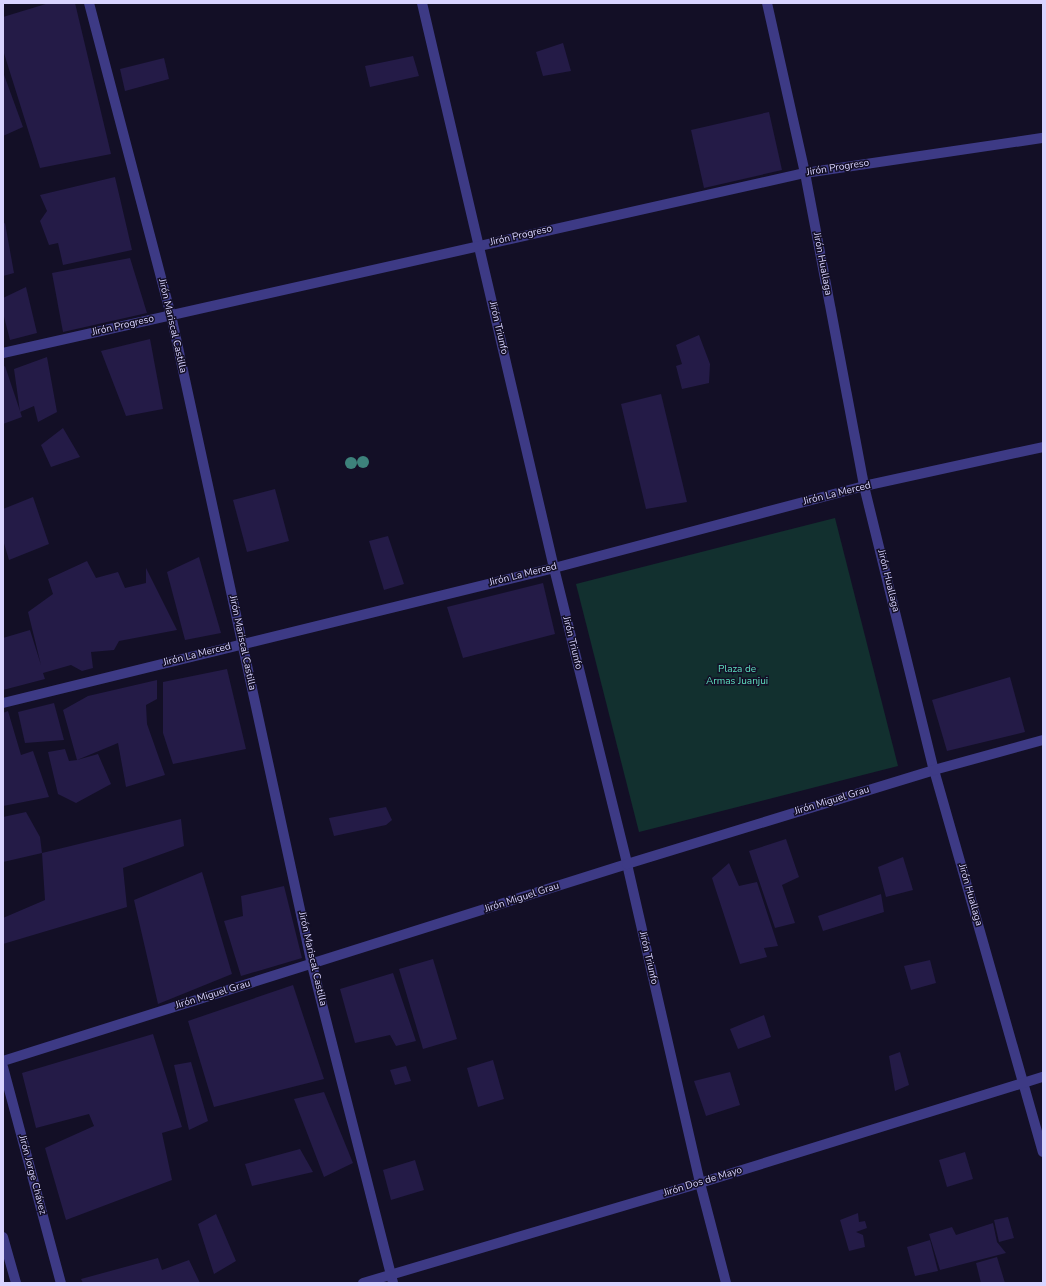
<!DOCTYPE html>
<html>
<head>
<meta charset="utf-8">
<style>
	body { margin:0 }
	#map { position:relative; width:1046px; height:1286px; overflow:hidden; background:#130f26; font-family:"Nunito Sans",sans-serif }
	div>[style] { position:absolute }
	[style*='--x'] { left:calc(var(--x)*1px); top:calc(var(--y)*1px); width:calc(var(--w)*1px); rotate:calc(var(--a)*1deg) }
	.green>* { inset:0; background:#12302f }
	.building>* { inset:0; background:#241b47 }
	.minor>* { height:10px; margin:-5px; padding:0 5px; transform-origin:5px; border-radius:5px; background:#3d3a85 }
	.trees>* { width:12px; height:12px; margin:-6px; border-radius:50%; background:#3d827b }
	span { translate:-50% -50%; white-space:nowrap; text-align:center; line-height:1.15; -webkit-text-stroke:3px #130f26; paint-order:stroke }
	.street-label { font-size:10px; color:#d9d4ff }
	.park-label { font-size:10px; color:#5fe0c0 }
	.frame { position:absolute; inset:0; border:4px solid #d9d4ff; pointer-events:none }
</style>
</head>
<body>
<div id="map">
	<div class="green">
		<i style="clip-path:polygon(835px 518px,898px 766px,639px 832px,576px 584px)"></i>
	</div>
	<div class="building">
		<i style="clip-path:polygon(49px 3px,75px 3px,111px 154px,40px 168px,3px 50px,3px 17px)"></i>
		<i style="clip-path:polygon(563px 43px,571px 71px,543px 76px,536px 52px)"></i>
		<i style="clip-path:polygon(413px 56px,419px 76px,370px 87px,365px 66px)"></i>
		<i style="clip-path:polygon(164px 58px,169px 79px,125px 91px,120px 69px)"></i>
		<i style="clip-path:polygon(3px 72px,23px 127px,3px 136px)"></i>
		<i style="clip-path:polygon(769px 112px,782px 170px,704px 188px,691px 130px)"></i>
		<i style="clip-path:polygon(115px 177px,132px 250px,63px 265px,58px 243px,49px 245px,40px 221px,47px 211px,40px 195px)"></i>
		<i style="clip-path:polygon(5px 223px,14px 273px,3px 276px,3px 224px)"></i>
		<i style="clip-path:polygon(130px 258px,147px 313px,63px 332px,52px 273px)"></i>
		<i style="clip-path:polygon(26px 287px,37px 333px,10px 340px,3px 313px,3px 298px)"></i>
		<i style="clip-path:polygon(699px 335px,710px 364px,709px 383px,682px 389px,676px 366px,682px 364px,676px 345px)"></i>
		<i style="clip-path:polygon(150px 339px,163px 409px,126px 416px,101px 351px)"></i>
		<i style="clip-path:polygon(47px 357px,57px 412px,38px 422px,34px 406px,20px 412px,14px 369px)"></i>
		<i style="clip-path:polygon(5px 366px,22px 417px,3px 424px,3px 367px)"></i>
		<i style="clip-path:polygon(661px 394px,687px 502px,646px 509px,621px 404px)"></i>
		<i style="clip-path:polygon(63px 428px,80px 457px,51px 467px,41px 445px)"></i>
		<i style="clip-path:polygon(275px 489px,289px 541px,247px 552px,233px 500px)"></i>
		<i style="clip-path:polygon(33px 497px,49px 544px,9px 560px,3px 540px,3px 509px)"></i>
		<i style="clip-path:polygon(388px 536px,404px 584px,384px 590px,369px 541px)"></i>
		<i style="clip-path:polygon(199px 557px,221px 633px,185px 640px,167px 572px)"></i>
		<i style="clip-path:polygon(87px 561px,96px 578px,118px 572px,125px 588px,146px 583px,146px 568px,177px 630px,119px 641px,114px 650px,91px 652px,93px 668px,82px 671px,71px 665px,43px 673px,45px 679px,3px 690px,3px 638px,30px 630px,41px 665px,28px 612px,53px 594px,48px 579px)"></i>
		<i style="clip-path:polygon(543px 583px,555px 634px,463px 658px,447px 607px)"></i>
		<i style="clip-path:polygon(227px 669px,246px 749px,173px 764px,163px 733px,163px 682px)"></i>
		<i style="clip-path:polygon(1010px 677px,1025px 732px,947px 751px,932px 700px)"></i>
		<i style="clip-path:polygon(157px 680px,157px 699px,146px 705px,147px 724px,165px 775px,126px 787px,118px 743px,77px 760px,98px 754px,111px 784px,76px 803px,58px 794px,48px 752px,65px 749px,69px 761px,77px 760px,63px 710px,88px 696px)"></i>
		<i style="clip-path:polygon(54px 703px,64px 740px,25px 743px,18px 712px)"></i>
		<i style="clip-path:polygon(8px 711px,21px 755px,33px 751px,49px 797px,3px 806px,3px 713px)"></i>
		<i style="clip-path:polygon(386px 807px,392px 820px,386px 825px,334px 836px,329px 818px)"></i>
		<i style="clip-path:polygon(26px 812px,40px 837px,42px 853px,3px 862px,3px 817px)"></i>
		<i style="clip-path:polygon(181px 819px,184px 846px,123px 868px,127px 907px,3px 944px,3px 918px,45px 900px,42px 853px)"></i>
		<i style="clip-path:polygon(786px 839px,799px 877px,782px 885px,795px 923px,775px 928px,749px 851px)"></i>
		<i style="clip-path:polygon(903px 857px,913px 890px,886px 897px,878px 867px)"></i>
		<i style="clip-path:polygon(729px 863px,739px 886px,757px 882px,778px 946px,764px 948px,767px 957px,740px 964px,712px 878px)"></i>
		<i style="clip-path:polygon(202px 872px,232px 974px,158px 1004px,134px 900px)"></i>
		<i style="clip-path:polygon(284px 886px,302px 958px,241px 976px,224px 921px,243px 916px,241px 896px)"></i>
		<i style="clip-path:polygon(881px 894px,884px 912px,823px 931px,818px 916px)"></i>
		<i style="clip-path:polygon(433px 959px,457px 1039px,423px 1049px,399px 969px)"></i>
		<i style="clip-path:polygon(930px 960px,936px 983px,911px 990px,904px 966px)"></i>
		<i style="clip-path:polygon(393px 973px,416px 1041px,396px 1046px,390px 1035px,355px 1043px,340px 989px)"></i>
		<i style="clip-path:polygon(293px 985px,324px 1079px,214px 1107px,188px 1021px)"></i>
		<i style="clip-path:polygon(764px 1015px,771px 1037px,738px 1049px,730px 1029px)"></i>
		<i style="clip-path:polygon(153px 1034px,182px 1127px,162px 1133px,172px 1180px,66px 1220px,45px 1148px,94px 1126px,89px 1114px,36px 1128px,22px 1073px)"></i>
		<i style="clip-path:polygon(900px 1052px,909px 1085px,895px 1091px,889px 1056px)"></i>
		<i style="clip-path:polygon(493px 1060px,504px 1099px,478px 1107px,467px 1068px)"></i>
		<i style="clip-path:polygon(191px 1062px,208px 1121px,189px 1130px,174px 1065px)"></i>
		<i style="clip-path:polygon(406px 1066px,411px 1081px,395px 1085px,390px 1070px)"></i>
		<i style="clip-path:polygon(730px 1072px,740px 1105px,706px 1116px,694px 1081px)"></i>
		<i style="clip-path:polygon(324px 1092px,353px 1163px,324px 1177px,294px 1099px)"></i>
		<i style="clip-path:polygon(300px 1149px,313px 1172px,252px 1186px,245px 1164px)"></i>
		<i style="clip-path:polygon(965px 1152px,973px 1179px,947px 1187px,939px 1160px)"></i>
		<i style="clip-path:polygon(415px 1160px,424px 1190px,391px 1200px,383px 1170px)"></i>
		<i style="clip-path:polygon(858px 1213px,859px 1222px,865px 1221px,867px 1228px,856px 1232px,863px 1235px,865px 1247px,849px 1251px,840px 1220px)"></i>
		<i style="clip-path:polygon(216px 1214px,236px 1261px,214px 1274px,198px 1224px)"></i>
		<i style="clip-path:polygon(1008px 1217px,1014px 1238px,999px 1242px,994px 1220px)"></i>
		<i style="clip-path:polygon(993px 1223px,997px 1242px,1006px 1253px,940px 1270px,929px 1234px,952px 1227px,956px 1235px)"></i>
		<i style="clip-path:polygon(930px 1240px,938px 1271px,915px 1276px,907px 1247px)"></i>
		<i style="clip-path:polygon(997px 1257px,1005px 1283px,981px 1283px,976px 1263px)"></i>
		<i style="clip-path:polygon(158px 1258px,162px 1270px,189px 1260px,200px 1283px,83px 1283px,81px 1279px)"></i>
	</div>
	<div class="minor">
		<i style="--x:89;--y:3;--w:323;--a:75.3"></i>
		<i style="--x:171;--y:315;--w:665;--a:77.76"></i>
		<i style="--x:312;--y:965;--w:328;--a:75.7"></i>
		<i style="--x:422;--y:3;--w:580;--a:76.85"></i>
		<i style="--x:554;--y:568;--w:305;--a:76.1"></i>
		<i style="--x:627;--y:864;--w:327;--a:77.1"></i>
		<i style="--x:700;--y:1183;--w:103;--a:75.4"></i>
		<i style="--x:767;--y:3;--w:174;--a:77.4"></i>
		<i style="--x:805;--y:173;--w:319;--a:79.3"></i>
		<i style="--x:864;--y:486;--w:292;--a:76.2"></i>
		<i style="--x:934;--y:770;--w:397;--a:74.1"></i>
		<i style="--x:3;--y:353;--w:822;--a:-12.65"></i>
		<i style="--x:805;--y:173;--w:241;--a:-8.4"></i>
		<i style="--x:3;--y:703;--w:567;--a:-13.77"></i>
		<i style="--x:554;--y:568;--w:321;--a:-14.8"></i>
		<i style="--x:864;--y:486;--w:183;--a:-12.3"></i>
		<i style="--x:3;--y:1061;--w:654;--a:-17.52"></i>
		<i style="--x:627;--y:864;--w:321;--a:-17"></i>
		<i style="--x:934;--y:770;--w:113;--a:-15.4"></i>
		<i style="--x:3;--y:1067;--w:224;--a:75"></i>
		<i style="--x:3;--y:1237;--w:48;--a:74.2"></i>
		<i style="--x:363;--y:1283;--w:352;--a:-16.5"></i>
		<i style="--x:700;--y:1183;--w:359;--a:-17.2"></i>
	</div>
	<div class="trees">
		<i style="left:363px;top:462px"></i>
		<i style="left:351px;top:463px"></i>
	</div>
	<div class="street-label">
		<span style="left:838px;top:168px;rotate:-9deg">Jirón Progreso</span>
		<span style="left:521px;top:236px;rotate:-13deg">Jirón Progreso</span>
		<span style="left:822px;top:264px;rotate:79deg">Jirón Huallaga</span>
		<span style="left:123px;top:326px;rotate:-13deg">Jirón Progreso</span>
		<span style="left:172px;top:326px;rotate:77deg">Jirón Mariscal Castilla</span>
		<span style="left:498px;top:328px;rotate:77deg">Jirón Triunfo</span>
		<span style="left:837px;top:494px;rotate:-14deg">Jirón La Merced</span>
		<span style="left:523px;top:575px;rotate:-14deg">Jirón La Merced</span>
		<span style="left:888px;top:581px;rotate:76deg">Jirón Huallaga</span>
		<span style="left:242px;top:643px;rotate:78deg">Jirón Mariscal Castilla</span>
		<span style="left:572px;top:643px;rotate:76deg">Jirón Triunfo</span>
		<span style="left:197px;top:655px;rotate:-14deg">Jirón La Merced</span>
		<span style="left:832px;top:801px;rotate:-17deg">Jirón Miguel Grau</span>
		<span style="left:970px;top:895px;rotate:74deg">Jirón Huallaga</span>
		<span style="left:522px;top:898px;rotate:-18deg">Jirón Miguel Grau</span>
		<span style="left:648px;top:958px;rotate:77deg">Jirón Triunfo</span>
		<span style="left:312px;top:959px;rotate:77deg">Jirón Mariscal Castilla</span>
		<span style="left:213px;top:995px;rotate:-17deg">Jirón Miguel Grau</span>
		<span style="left:32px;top:1175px;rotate:75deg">Jirón Jorge Chávez</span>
		<span style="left:703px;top:1182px;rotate:-17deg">Jirón Dos de Mayo</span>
	</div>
	<div class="park-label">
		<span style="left:737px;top:675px">Plaza de<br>Armas Juanjui</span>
	</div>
	<div class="frame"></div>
</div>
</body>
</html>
